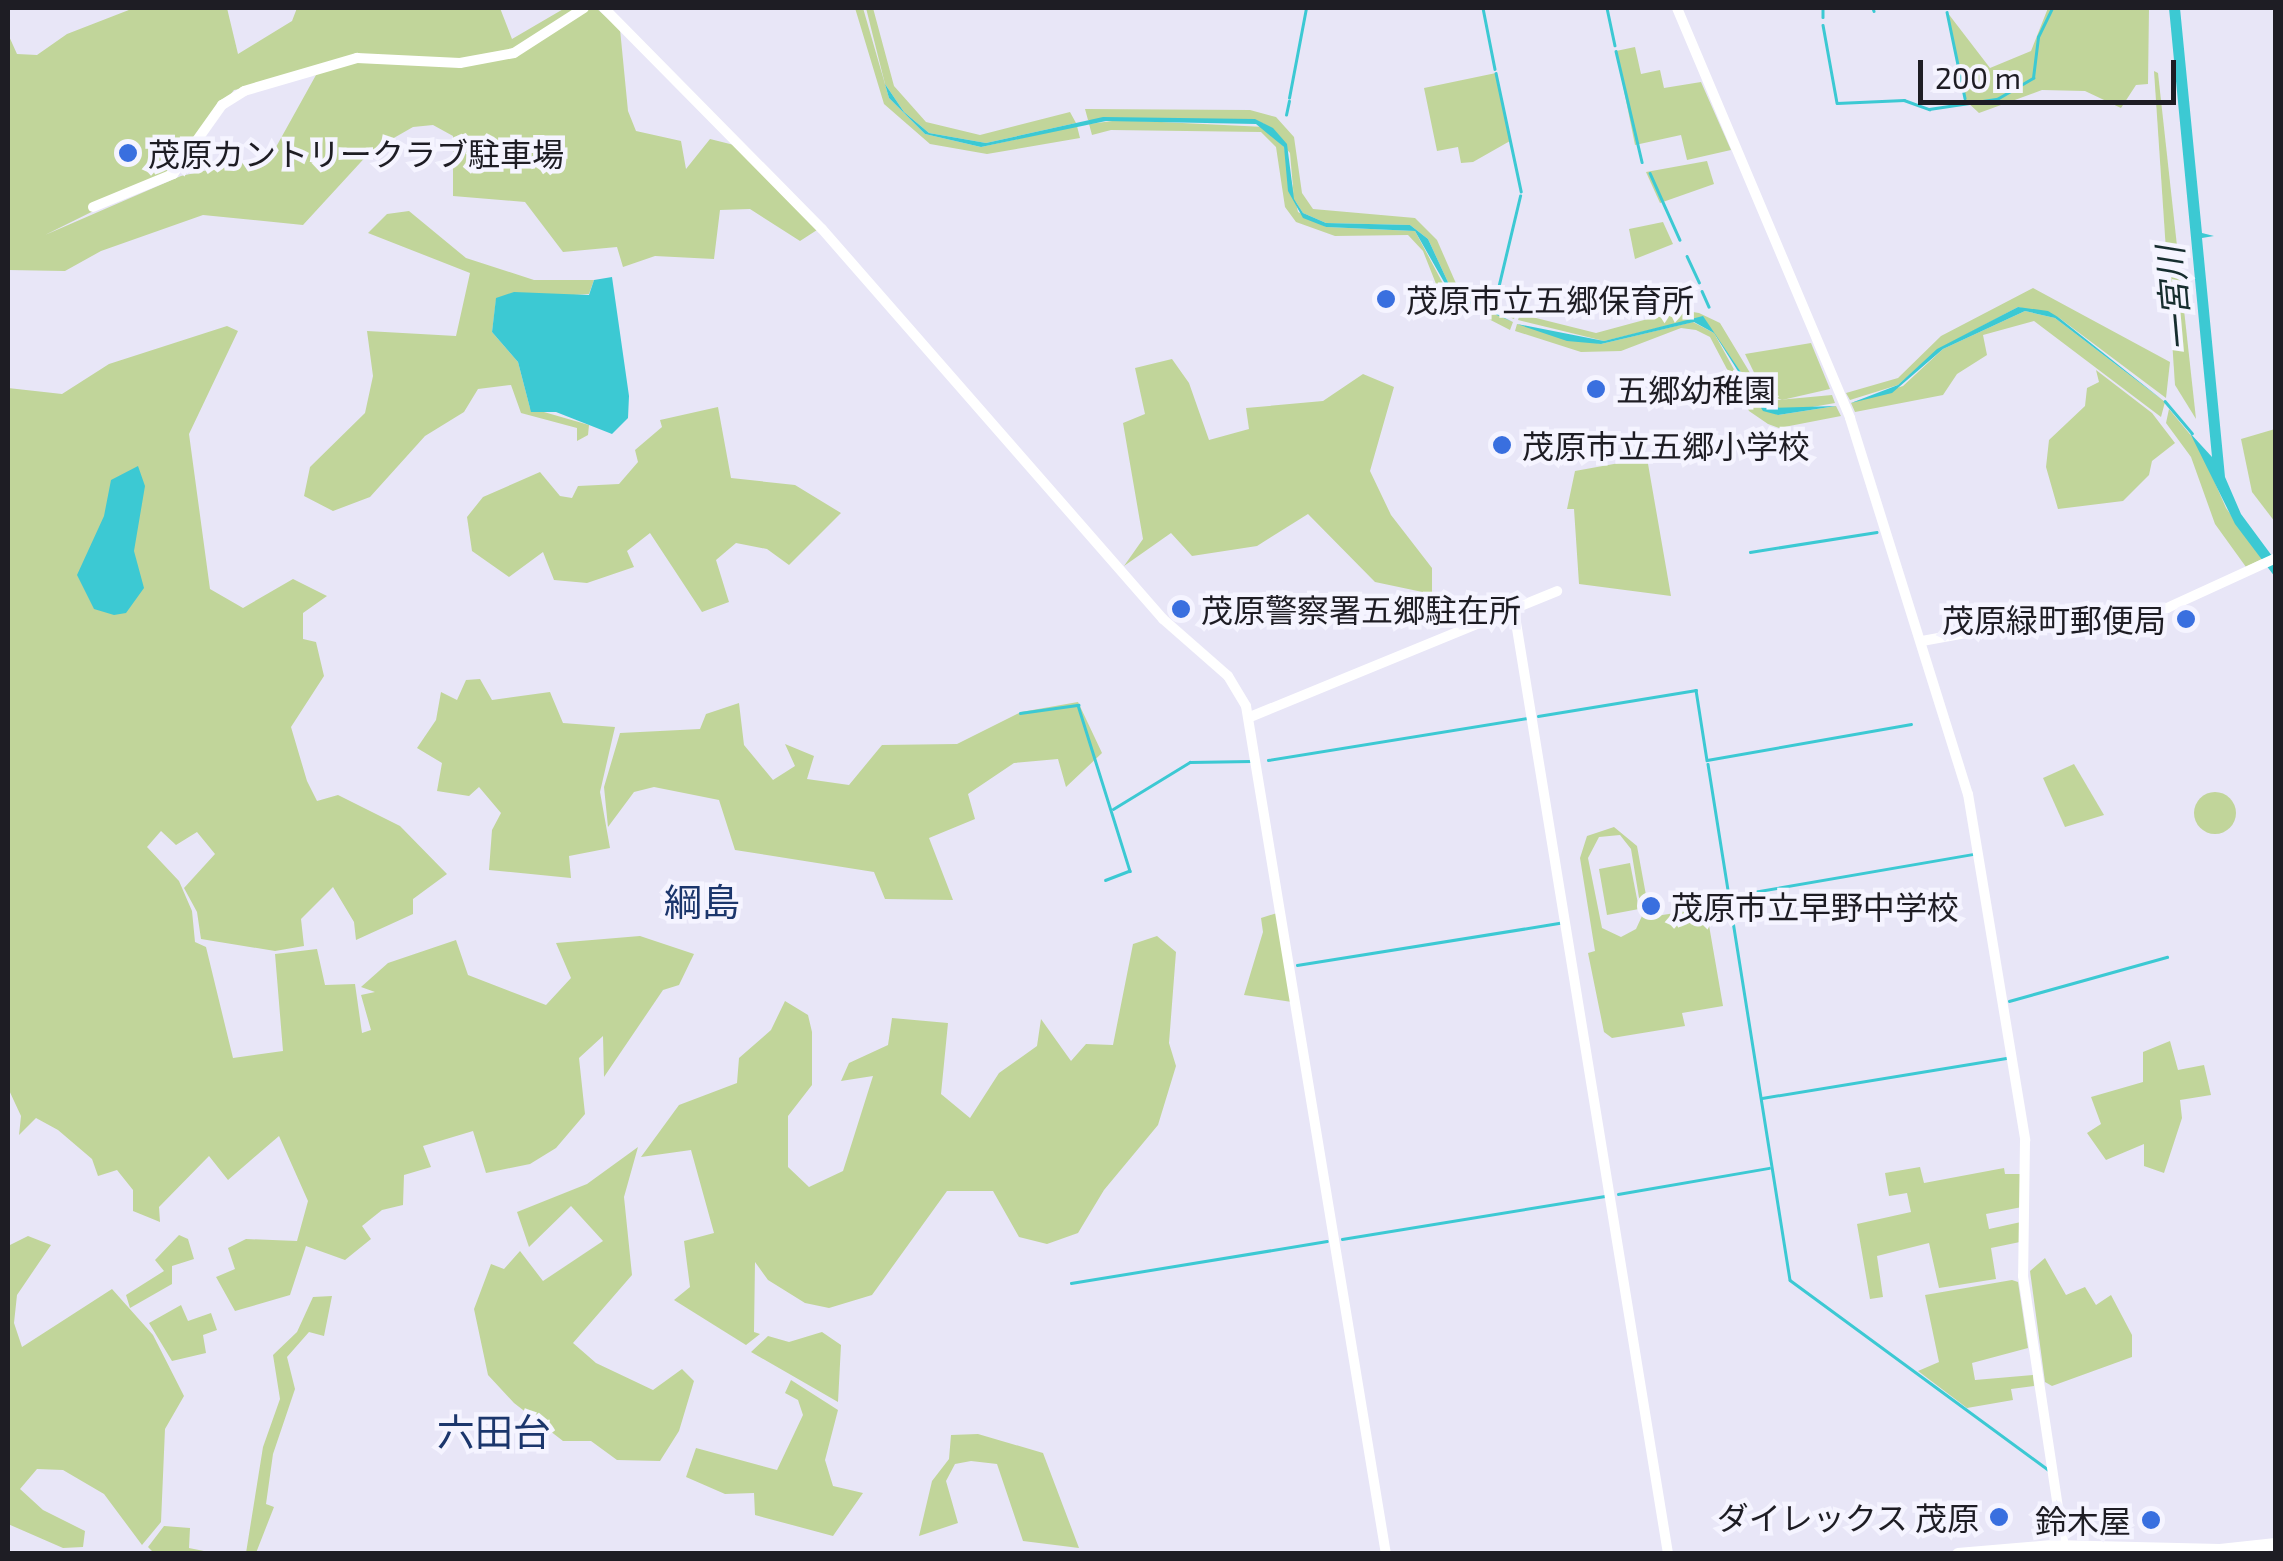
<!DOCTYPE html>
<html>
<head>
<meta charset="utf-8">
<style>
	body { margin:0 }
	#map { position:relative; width:2283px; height:1561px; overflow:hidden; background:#e8e6f7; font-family:"Exo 2","Noto Sans JP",sans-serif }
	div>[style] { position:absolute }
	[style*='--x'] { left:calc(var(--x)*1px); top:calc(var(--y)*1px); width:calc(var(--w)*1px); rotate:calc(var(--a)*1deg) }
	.green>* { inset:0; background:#c1d59a }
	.round { border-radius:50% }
	.water>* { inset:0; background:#3cc9d3 }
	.stream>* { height:2.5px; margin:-1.25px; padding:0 1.25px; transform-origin:1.25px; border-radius:1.25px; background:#3cc9d3 }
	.minor>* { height:10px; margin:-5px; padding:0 5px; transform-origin:5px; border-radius:5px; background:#fff }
	.major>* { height:12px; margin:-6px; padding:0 6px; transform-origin:6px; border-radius:6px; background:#fff }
	.dots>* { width:28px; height:28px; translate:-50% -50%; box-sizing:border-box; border:5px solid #f5f4ff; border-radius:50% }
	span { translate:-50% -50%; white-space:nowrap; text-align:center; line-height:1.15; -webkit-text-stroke:9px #f5f4ff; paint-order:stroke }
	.poi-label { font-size:32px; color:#1e1d24 }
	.left { translate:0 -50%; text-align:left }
	.right { translate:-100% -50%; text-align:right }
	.water-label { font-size:35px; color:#172e2f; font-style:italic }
	.quarter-label { font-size:38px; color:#1b366c }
	.frame { position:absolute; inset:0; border:10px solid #1e1d24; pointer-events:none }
	.scale { position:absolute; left:1918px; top:60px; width:258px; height:45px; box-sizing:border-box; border:5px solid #1e1d24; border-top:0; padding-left:12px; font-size:30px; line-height:35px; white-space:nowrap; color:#1e1d24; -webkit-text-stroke:8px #f5f4ff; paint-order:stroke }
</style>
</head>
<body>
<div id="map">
	<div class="green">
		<i style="clip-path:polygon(evenodd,134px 8px,227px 8px,238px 54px,292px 21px,297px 8px,500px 8px,512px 39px,565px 8px,596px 8px,620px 29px,628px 111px,636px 131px,681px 141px,686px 169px,710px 139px,734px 145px,817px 230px,800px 241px,750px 209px,720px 210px,714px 259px,655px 256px,623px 267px,617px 247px,563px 252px,525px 202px,453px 196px,453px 136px,433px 125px,413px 127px,371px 151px,303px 225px,203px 215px,101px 251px,65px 271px,8px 270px,8px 34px,17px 54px,37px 55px,67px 34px,134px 8px,316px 75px,271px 156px,181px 176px,45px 235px,162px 177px,234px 90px,316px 75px)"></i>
		<i style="clip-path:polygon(855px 8px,863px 8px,889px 98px,925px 134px,981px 147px,1077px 126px,1080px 138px,987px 154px,930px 144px,884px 104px)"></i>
		<i style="clip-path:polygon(866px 8px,873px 8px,894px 86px,926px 122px,980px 135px,1070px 112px,1076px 123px,986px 143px,929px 133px,904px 112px,885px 84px)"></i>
		<i style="clip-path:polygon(2048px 8px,2149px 8px,2148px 84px,2136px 85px,2121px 108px,2085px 91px,2042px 90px,1979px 113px,1965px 100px,1947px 12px,1990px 68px,2031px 51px)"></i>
		<i style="clip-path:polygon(1635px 47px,1641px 74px,1660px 70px,1664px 88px,1701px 82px,1731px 150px,1687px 160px,1681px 135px,1635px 145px,1616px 51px)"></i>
		<i style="clip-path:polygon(2154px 71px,2158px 73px,2196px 419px,2175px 385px)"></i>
		<i style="clip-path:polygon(1496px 73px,1510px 141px,1473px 162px,1461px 163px,1458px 147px,1437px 151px,1424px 88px)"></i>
		<i style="clip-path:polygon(1085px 109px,1250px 110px,1276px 117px,1294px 137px,1302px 193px,1313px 209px,1415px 218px,1437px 240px,1458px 288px,1516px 313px,1514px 319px,1453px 293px,1428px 239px,1410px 225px,1326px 223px,1303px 213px,1294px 199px,1290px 153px,1263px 123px,1088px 120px)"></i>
		<i style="clip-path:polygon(1120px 120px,1265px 127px,1284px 147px,1298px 212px,1326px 227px,1415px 231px,1448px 293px,1513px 322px,1510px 330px,1440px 294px,1423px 251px,1408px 235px,1335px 236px,1296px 222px,1285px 207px,1276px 147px,1261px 132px,1111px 130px,1092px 135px,1089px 124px)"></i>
		<i style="clip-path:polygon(1707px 161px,1714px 184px,1660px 203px,1646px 172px)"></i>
		<i style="clip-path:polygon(409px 211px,466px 258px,534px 280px,594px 280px,589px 294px,496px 300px,492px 332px,518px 362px,530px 408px,589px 425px,588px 435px,577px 441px,577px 428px,521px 413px,511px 385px,478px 389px,464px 412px,425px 436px,370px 497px,333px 511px,304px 496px,310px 467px,365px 413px,373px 376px,367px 331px,456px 336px,470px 273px,368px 233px,387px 214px)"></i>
		<i style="clip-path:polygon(1663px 222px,1673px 244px,1635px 259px,1629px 229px)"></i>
		<i style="clip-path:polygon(2033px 288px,2170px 362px,2166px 398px,2058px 317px,2018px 307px,1937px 350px,1898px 385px,1850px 400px,1846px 393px,1898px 378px,1941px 336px)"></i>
		<i style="clip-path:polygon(1681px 310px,1699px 313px,1720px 323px,1767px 401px,1832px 395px,1835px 403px,1784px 412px,1765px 408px,1703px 317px,1604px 341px,1518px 320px,1520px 314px,1596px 333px)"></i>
		<i style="clip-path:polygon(2025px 311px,2055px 318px,2165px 402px,2161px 417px,2034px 321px,1983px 335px,1987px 355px,1957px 374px,1943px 395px,1855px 412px,1851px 403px,1903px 386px,1943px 349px)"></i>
		<i style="clip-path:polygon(1693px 322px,1714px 333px,1753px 404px,1778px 415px,1836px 406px,1841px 416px,1779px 428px,1768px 424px,1749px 411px,1710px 337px,1696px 330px,1681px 328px,1621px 351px,1581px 352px,1515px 331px,1517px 324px,1601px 344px)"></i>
		<i style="clip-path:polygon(227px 326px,238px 331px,189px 434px,210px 589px,243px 608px,293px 579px,327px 596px,303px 613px,303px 639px,316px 642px,324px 676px,291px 727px,307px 781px,317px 801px,338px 795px,400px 826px,447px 874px,413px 899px,413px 914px,356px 940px,354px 922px,333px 887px,301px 919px,304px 946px,275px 951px,201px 939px,197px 912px,184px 888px,215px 854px,197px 832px,176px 845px,161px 831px,147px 847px,179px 881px,192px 911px,195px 942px,206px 947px,233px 1058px,283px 1051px,275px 954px,317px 949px,325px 985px,355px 984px,362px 1033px,371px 1030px,361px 995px,375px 992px,361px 987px,388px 963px,456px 940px,468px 975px,546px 1005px,571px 978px,556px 943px,640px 936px,694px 954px,679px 985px,663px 990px,604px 1077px,603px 1036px,579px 1058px,585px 1114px,556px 1148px,530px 1164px,486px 1173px,473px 1131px,423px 1146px,431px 1167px,404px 1175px,403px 1205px,382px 1210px,362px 1226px,371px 1239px,345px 1260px,306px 1246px,290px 1295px,235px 1311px,216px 1277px,235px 1269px,228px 1248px,246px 1239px,297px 1241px,308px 1201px,279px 1136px,228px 1180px,209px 1156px,159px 1207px,160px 1222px,133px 1211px,133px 1190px,117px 1170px,98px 1176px,92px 1159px,58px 1130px,36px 1118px,19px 1135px,21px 1116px,8px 1088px,8px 388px,62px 394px,109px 364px)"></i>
		<i style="clip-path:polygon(1811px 343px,1830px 389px,1782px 400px,1764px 393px,1745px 354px)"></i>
		<i style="clip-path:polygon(1172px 359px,1189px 383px,1209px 440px,1249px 429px,1246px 408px,1323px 401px,1363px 374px,1394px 387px,1370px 471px,1391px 515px,1432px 568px,1432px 594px,1375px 582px,1308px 514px,1257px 546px,1192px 556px,1171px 533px,1124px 566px,1143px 539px,1123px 423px,1145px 414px,1135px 368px)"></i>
		<i style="clip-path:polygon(2096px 370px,2152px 413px,2175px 443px,2152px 461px,2149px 475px,2123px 501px,2058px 509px,2046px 467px,2049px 440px,2085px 406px,2087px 388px,2099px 382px)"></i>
		<i style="clip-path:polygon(718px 407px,731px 478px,795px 485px,841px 513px,789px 565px,767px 549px,736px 543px,716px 560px,729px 602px,702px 612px,650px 533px,627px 551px,634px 567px,587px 583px,554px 580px,543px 552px,509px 577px,472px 551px,467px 517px,483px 497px,540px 472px,560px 496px,572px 498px,578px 486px,619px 484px,638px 462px,635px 450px,662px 427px,660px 420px)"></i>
		<i style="clip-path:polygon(2169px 409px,2198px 444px,2226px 508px,2262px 559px,2246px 567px,2215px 524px,2191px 457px,2166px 423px)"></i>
		<i style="clip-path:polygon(2275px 429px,2276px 429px,2275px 522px,2252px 492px,2241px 439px)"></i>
		<i style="clip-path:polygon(1647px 458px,1671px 596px,1579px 584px,1574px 509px,1567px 509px,1575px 471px)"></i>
		<i style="clip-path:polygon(480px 679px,492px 700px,550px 692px,563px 723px,615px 727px,600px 792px,610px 848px,569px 856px,571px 878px,489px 870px,492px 830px,501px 813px,479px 787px,469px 796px,437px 791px,442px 763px,417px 748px,436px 720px,441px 692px,457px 700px,466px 680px)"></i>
		<i style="clip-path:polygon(1078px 702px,1102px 753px,1066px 787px,1058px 759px,1014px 763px,968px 794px,975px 819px,929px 838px,953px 900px,885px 899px,874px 872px,735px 850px,719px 800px,654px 787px,634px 792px,608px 827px,604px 787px,620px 733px,700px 729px,706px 714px,739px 703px,744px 745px,773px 780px,795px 766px,785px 744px,814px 756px,807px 779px,849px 785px,882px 745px,957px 744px,1021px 712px)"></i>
		<i style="clip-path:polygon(2074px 764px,2104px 815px,2065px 827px,2043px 778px)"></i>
		<i class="round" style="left:2194px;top:792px;width:42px;height:42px"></i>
		<i style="clip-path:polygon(evenodd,1614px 827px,1637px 846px,1650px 917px,1706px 908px,1723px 1006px,1682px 1013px,1685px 1026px,1612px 1038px,1604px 1032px,1588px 953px,1595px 951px,1580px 858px,1587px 836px,1614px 827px,1620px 835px,1631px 849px,1642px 916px,1636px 929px,1621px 937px,1602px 928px,1588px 858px,1599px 837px,1620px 835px)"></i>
		<i style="clip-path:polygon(1630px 863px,1639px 909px,1607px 915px,1599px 869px)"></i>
		<i style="clip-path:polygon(1277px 913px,1292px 1002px,1244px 995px,1263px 932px,1261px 918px)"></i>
		<i style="clip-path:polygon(1157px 936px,1176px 952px,1169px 1043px,1176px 1066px,1158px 1125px,1104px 1190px,1078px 1233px,1047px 1244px,1019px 1237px,993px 1191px,947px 1191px,872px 1295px,829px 1308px,805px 1303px,768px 1280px,755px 1262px,754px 1332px,760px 1334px,746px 1345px,674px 1300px,690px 1287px,684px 1241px,714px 1233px,691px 1150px,641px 1157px,679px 1105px,737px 1083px,739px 1058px,771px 1030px,785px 1001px,808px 1015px,812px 1032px,812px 1085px,788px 1116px,788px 1167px,809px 1187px,843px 1171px,873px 1076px,841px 1081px,849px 1063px,888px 1045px,892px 1018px,948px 1023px,941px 1094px,970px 1118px,999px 1073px,1037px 1046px,1041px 1019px,1071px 1061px,1086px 1044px,1113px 1045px,1133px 944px)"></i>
		<i style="clip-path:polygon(2170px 1041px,2178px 1070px,2204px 1065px,2211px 1095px,2180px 1100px,2182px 1118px,2164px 1173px,2144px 1166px,2144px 1144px,2106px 1160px,2087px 1133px,2101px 1124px,2091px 1097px,2143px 1082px,2143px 1052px)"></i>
		<i style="clip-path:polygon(638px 1147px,624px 1197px,632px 1275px,573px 1343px,596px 1363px,653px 1390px,682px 1369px,694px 1381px,679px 1431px,660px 1461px,617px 1460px,591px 1441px,563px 1441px,514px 1403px,488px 1375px,474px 1309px,491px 1264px,504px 1269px,520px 1251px,543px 1281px,603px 1241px,571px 1206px,529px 1247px,517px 1212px,587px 1184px)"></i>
		<i style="clip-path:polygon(1920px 1167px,1924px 1183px,2004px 1168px,2005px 1174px,2024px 1174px,2022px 1207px,1986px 1214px,1989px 1229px,2021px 1222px,2020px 1242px,1991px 1248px,1996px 1279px,1939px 1288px,1929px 1243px,1877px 1256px,1883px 1297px,1870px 1299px,1857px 1224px,1911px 1212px,1907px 1193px,1889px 1196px,1885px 1173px)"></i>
		<i style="clip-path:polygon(179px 1235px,188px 1239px,194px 1259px,172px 1266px,172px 1284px,130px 1308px,126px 1295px,164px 1271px,155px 1260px)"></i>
		<i style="clip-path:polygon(28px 1236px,51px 1245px,17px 1295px,14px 1323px,22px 1347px,112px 1289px,153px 1335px,184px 1396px,165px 1429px,161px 1522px,142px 1545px,104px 1494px,63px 1470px,37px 1469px,20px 1489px,43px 1510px,85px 1531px,83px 1547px,63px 1548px,8px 1524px,8px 1246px)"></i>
		<i style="clip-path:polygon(2045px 1258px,2066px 1295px,2085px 1287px,2096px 1305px,2111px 1295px,2132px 1335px,2132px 1357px,2052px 1386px,2045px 1382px,2030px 1271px)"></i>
		<i style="clip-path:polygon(2012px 1280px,2018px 1282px,2028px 1348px,1972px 1363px,1975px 1380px,2033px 1375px,2034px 1386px,2011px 1389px,2013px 1400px,1967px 1408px,1918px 1371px,1939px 1362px,1925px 1295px)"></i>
		<i style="clip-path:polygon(332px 1296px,324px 1336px,309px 1332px,287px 1357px,295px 1389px,273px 1454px,266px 1504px,274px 1507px,256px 1553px,246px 1553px,263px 1447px,280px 1399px,273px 1355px,297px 1332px,313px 1297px)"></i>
		<i style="clip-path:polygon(181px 1305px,188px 1321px,211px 1313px,217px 1330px,203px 1335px,206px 1353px,172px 1361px,149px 1323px)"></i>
		<i style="clip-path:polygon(822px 1332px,841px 1345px,838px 1402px,751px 1352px,768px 1336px,789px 1342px)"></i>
		<i style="clip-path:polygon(791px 1380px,838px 1410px,825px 1460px,833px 1486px,863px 1493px,833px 1536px,755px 1515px,754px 1493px,725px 1494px,686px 1477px,696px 1448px,777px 1470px,803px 1415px,798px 1400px,785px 1393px)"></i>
		<i style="clip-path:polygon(978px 1434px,1043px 1453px,1079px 1548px,1023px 1541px,997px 1464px,971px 1461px,955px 1464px,946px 1481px,958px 1523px,919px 1536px,932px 1481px,949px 1459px,951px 1435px)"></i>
		<i style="clip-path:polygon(164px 1526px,190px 1528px,189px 1548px,214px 1553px,154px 1553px,148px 1547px)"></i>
	</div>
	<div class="water">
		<i style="clip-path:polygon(863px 8px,885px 84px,904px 112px,929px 133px,986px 143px,1103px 117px,1255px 119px,1273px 128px,1287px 144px,1294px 199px,1303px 213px,1326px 223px,1410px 225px,1428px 239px,1453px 293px,1513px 322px,1452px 296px,1415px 231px,1326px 227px,1303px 218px,1288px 191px,1284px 147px,1256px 124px,1106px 121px,981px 147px,925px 134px,889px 98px)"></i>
		<i style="clip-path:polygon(2169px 8px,2180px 8px,2202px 233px,2214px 236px,2202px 238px,2225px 477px,2241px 514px,2275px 560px,2275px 577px,2235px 524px,2190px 433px,2212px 457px)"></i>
		<i style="clip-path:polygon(612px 277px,629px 396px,628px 418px,612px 434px,556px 412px,531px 412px,518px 362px,492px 332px,496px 298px,514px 292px,589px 295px,594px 280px)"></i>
		<i style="clip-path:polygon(2018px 307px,2048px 311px,2058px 317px,2165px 402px,2055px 318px,2025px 311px,1943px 349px,1892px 393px,1851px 403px,1898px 385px,1937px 349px)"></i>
		<i style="clip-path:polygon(1703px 316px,1765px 408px,1836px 406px,1778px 415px,1763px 411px,1714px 333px,1694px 322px,1601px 344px,1567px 341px,1517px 324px,1604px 341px)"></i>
		<i style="clip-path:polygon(138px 466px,145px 486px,134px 551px,144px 588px,126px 613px,114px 615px,94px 609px,77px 575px,104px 516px,111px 480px)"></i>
	</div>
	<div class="stream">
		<i style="--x:1483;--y:8;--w:62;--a:78.9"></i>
		<i style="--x:1607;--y:8;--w:38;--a:78"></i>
		<i style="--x:1823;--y:8;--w:9;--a:90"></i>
		<i style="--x:1873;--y:8;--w:3;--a:72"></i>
		<i style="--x:1947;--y:12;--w:88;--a:78.2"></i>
		<i style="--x:1823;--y:25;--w:79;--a:79.8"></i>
		<i style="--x:1837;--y:103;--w:67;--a:-2.6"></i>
		<i style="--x:1904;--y:100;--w:27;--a:20"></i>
		<i style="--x:1929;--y:109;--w:69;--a:-8.4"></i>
		<i style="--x:1997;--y:99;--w:42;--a:-30.3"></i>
		<i style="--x:2033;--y:78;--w:41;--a:-83"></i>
		<i style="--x:2038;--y:37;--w:32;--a:-64"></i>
		<i style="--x:1616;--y:51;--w:114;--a:76.8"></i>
		<i style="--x:1496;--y:73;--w:121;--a:78"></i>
		<i style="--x:1289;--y:98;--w:92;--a:-79.3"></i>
		<i style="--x:1286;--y:115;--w:14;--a:-78"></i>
		<i style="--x:1650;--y:173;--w:73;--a:65.9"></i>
		<i style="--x:1687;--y:256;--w:29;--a:65"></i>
		<i style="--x:1702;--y:291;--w:17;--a:66"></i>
		<i style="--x:1495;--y:301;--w:108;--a:-76.6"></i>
		<i style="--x:2165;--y:401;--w:42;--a:49.8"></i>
		<i style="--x:1750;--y:552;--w:128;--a:-9"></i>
		<i style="--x:1020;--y:713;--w:59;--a:-7.9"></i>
		<i style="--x:1078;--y:705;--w:174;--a:72.6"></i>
		<i style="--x:1130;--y:871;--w:26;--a:159"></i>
		<i style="--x:1538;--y:716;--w:160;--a:-9.3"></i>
		<i style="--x:1696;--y:690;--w:71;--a:81.1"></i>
		<i style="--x:1707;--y:760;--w:207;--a:-10"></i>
		<i style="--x:1268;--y:760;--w:261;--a:-9.2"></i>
		<i style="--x:1708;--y:764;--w:522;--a:80.97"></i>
		<i style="--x:1790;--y:1280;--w:321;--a:36.3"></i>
		<i style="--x:1113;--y:809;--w:90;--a:-31.4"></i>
		<i style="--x:1190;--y:762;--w:61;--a:-0.9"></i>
		<i style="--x:1730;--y:896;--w:247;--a:-9.8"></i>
		<i style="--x:1297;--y:965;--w:266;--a:-9.1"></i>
		<i style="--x:2009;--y:1001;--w:164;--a:-15.6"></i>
		<i style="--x:1762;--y:1098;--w:247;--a:-9.3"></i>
		<i style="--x:1618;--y:1194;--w:153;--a:-9.8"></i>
		<i style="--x:1342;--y:1239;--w:266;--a:-9.3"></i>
		<i style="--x:1071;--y:1283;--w:259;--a:-9.3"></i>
	</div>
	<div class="minor">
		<i style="--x:604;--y:8;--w:310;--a:45.4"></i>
		<i style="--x:822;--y:229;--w:518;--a:48.83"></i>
		<i style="--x:1163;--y:619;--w:86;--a:41.2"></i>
		<i style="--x:1228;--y:676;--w:35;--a:59"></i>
		<i style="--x:1246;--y:706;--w:859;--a:80.63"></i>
		<i style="--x:1677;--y:8;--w:445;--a:67.1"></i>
		<i style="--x:1850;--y:418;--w:394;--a:72.6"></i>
		<i style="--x:1968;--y:794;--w:351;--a:80.6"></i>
		<i style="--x:2025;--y:1140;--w:136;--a:90.8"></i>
		<i style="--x:2023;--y:1276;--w:273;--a:81.4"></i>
		<i style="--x:93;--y:207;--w:87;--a:-22.4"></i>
		<i style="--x:173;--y:174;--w:85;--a:-54.6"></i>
		<i style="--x:222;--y:105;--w:26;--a:-32"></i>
		<i style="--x:244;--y:91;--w:118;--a:-16.3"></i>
		<i style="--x:357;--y:58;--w:103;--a:2.8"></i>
		<i style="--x:460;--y:63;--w:55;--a:-10.5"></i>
		<i style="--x:514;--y:53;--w:83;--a:-32.7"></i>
		<i style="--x:1513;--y:604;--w:963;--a:80.73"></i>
		<i style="--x:1922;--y:641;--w:107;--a:-10.3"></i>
		<i style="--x:2027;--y:622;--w:141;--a:-5.7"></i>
		<i style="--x:2167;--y:608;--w:120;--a:-24.6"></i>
		<i style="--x:1250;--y:717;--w:332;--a:-22.3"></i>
	</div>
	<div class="major">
		<i style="--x:1958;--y:1554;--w:94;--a:-4.9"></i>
		<i style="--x:2052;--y:1546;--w:168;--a:1.4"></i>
		<i style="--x:2220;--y:1550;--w:56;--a:-6.1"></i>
	</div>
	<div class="dots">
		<i style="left:128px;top:153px;background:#396fdf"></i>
		<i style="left:1386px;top:299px;background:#396fdf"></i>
		<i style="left:1596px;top:389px;background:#396fdf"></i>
		<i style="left:1502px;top:445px;background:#396fdf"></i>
		<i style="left:1181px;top:609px;background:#396fdf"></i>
		<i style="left:2186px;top:619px;background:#396fdf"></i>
		<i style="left:1651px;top:906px;background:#396fdf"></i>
		<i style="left:1999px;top:1517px;background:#396fdf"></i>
		<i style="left:2151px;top:1520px;background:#396fdf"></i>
	</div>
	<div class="poi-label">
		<span class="left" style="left:148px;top:153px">茂原カントリークラブ駐車場</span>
		<span class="left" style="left:1406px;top:299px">茂原市立五郷保育所</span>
		<span class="left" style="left:1616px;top:389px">五郷幼稚園</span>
		<span class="left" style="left:1522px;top:445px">茂原市立五郷小学校</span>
		<span class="left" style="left:1201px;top:609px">茂原警察署五郷駐在所</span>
		<span class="right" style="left:2166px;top:619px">茂原緑町郵便局</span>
		<span class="left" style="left:1671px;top:906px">茂原市立早野中学校</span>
		<span class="right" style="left:1979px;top:1517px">ダイレックス 茂原</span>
		<span class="right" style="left:2131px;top:1520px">鈴木屋</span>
	</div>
	<div class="water-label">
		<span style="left:2173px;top:299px;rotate:-95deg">一宮川</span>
	</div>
	<div class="quarter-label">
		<span style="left:702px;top:902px">綱島</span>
		<span style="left:494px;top:1432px">六田台</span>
	</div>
	<div class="frame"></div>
	<div class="scale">200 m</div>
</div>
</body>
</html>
